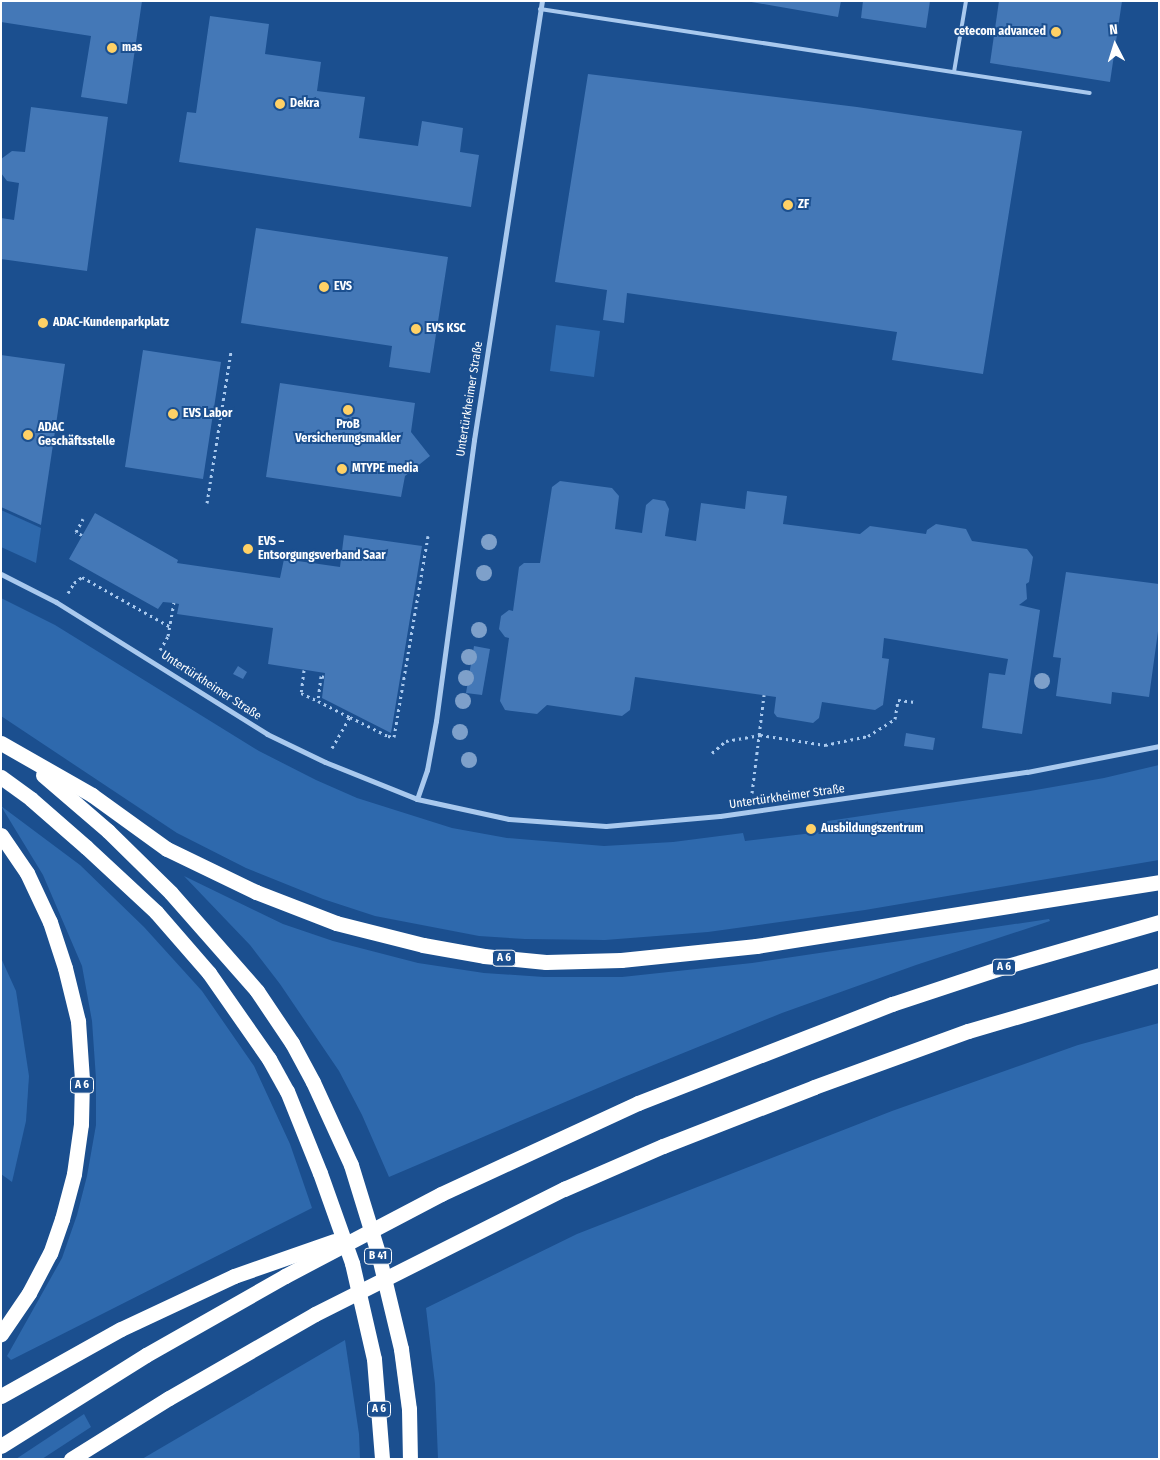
<!DOCTYPE html>
<html>
<head>
<meta charset="utf-8">
<style>
	body { margin:0 }
	#map { position:relative; width:1160px; height:1460px; overflow:hidden; background:#1b4f8f; font-family:"Fira Sans Condensed",sans-serif }
	div>[style] { position:absolute }
	[style*='--x'] { left:calc(var(--x)*1px); top:calc(var(--y)*1px); width:calc(var(--w)*1px); rotate:calc(var(--a)*1deg) }
	.green>* { inset:0; background:#2e69ad }
	.building>* { inset:0; background:#4478b7 }
	.path>* { height:3px; margin-top:-1.5px; transform-origin:0; background:repeating-linear-gradient(90deg,#a9c9ee 0 2.5px,transparent 0 6.5px) }
	.lane>* { height:4px; margin:-2px; padding:0 2px; transform-origin:2px; border-radius:2px; background:#a9c9ee }
	.street>* { height:5px; margin:-2.5px; padding:0 2.5px; transform-origin:2.5px; border-radius:2.5px; background:#a9c9ee }
	.highway>* { height:15px; margin:-7.5px; padding:0 7.5px; transform-origin:7.5px; border-radius:7.5px; background:#fff }
	.highway-bridge>* { height:15px; margin:-7.5px; padding:0 7.5px; transform-origin:7.5px; border-radius:7.5px; background:#fff }
	.trees>* { width:16px; height:16px; margin:-8px; border-radius:50%; background:#7ea0ca }
	.dots>* { width:14px; height:14px; translate:-50% -50%; box-sizing:border-box; border:2px solid #1b4f8f; border-radius:50% }
	span { translate:-50% -50%; white-space:nowrap; text-align:center; line-height:1.15; -webkit-text-stroke:4px #1b4f8f; paint-order:stroke }
	.shield-label span { padding:1px 4px; background:#1b4f8f; border:1px solid; border-radius:4px; -webkit-text-stroke-width:0 }
	.shield-label { font-size:11px; color:#fff; font-weight:700 }
	.poi-label { font-size:12px; color:#fff; font-weight:700 }
	.right { translate:-100% -50%; text-align:right }
	.left { translate:0 -50%; text-align:left }
	.street-label { font-size:12px; color:#fff }
	.frame { position:absolute; inset:0; border:2px solid #fff; pointer-events:none }
	.north { position:absolute; left:1090px; top:20px; width:50px; height:50px; -webkit-text-stroke:4px #1b4f8f; paint-order:stroke; rotate:355deg; font-size:14px; font-weight:700; line-height:20px; text-align:center; color:#fff }
	.north::after { content:''; display:block; margin:auto; width:18px; height:22px; background:#fff; clip-path:polygon(50% 0,100% 100%,50% 72%,0 100%) }
</style>
</head>
<body>
<div id="map">
	<div class="green">
		<i style="clip-path:polygon(556px 325px,600px 331px,594px 377px,550px 371px)"></i>
		<i style="clip-path:polygon(1px 510px,41px 528px,36px 563px,1px 547px)"></i>
		<i style="clip-path:polygon(1px 598px,55px 625px,259px 751px,316px 780px,357px 798px,452px 828px,507px 838px,604px 846px,673px 842px,743px 833px,745px 841px,821px 832px,821px 822px,1030px 791px,1104px 778px,1159px 765px,1159px 860px,865px 910px,708px 932px,605px 940px,525px 939px,479px 936px,375px 916px,323px 899px,246px 868px,177px 833px,1px 716px)"></i>
		<i style="clip-path:polygon(1px 806px,80px 865px,144px 927px,202px 991px,254px 1066px,290px 1144px,312px 1208px,11px 1360px,7px 1356px,62px 1258px,77px 1215px,87px 1176px,96px 1125px,96px 1079px,92px 1021px,82px 966px,43px 875px)"></i>
		<i style="clip-path:polygon(184px 876px,283px 924px,333px 941px,418px 963px,484px 973px,544px 977px,622px 977px,752px 963px,1049px 919px,1050px 921px,916px 965px,782px 1013px,624px 1077px,389px 1177px,362px 1115px,339px 1071px,280px 984px,250px 945px)"></i>
		<i style="clip-path:polygon(1px 958px,16px 991px,29px 1076px,26px 1121px,12px 1182px,1px 1174px)"></i>
		<i style="clip-path:polygon(1159px 1023px,1159px 1459px,438px 1459px,435px 1384px,426px 1308px,577px 1234px,892px 1111px,1078px 1045px)"></i>
		<i style="clip-path:polygon(345px 1340px,359px 1434px,360px 1459px,142px 1459px)"></i>
		<i style="clip-path:polygon(84px 1414px,91px 1427px,42px 1459px,16px 1459px)"></i>
	</div>
	<div class="building">
		<i style="clip-path:polygon(1px 1px,142px 1px,127px 104px,81px 97px,91px 36px,1px 22px)"></i>
		<i style="clip-path:polygon(746px 1px,841px 1px,838px 17px)"></i>
		<i style="clip-path:polygon(863px 1px,930px 1px,926px 28px,861px 18px)"></i>
		<i style="clip-path:polygon(999px 1px,1122px 1px,1110px 82px,990px 63px)"></i>
		<i style="clip-path:polygon(210px 16px,269px 24px,265px 54px,321px 62px,317px 91px,365px 97px,359px 138px,418px 146px,422px 121px,463px 128px,460px 152px,479px 155px,471px 207px,179px 162px,187px 112px,196px 113px)"></i>
		<i style="clip-path:polygon(588px 74px,857px 107px,1022px 131px,983px 374px,892px 360px,897px 332px,627px 293px,624px 323px,603px 320px,607px 290px,555px 282px)"></i>
		<i style="clip-path:polygon(31px 107px,108px 117px,87px 271px,1px 259px,1px 218px,14px 220px,19px 183px,7px 181px,1px 173px,1px 159px,12px 151px,25px 152px)"></i>
		<i style="clip-path:polygon(256px 228px,448px 257px,430px 373px,389px 367px,392px 346px,241px 323px)"></i>
		<i style="clip-path:polygon(143px 350px,221px 362px,203px 479px,125px 467px)"></i>
		<i style="clip-path:polygon(1px 355px,65px 364px,41px 525px,1px 507px)"></i>
		<i style="clip-path:polygon(280px 383px,415px 403px,411px 432px,430px 456px,405px 476px,401px 497px,266px 477px)"></i>
		<i style="clip-path:polygon(560px 481px,612px 488px,619px 496px,615px 529px,642px 533px,646px 505px,653px 499px,665px 501px,669px 509px,665px 536px,696px 541px,701px 503px,745px 509px,747px 491px,787px 496px,783px 524px,860px 534px,870px 526px,926px 534px,927px 530px,936px 524px,966px 529px,972px 541px,1027px 549px,1033px 557px,1029px 582px,1026px 584px,1027px 599px,1019px 605px,1040px 610px,1022px 734px,982px 728px,989px 673px,1005px 675px,1008px 659px,884px 638px,882px 658px,889px 659px,883px 705px,875px 710px,822px 702px,819px 718px,813px 723px,777px 717px,774px 713px,776px 697px,635px 677px,630px 710px,622px 716px,547px 705px,537px 714px,505px 710px,500px 701px,509px 638px,505px 637px,499px 629px,501px 616px,509px 610px,513px 611px,519px 567px,524px 563px,540px 563px,552px 487px)"></i>
		<i style="clip-path:polygon(95px 513px,178px 560px,177px 563px,280px 578px,284px 559px,340px 567px,344px 535px,422px 546px,391px 733px,322px 698px,325px 673px,268px 664px,273px 628px,177px 614px,179px 604px,174px 603px,163px 602px,158px 609px,69px 559px)"></i>
		<i style="clip-path:polygon(1066px 572px,1159px 584px,1159px 624px,1149px 697px,1112px 692px,1111px 704px,1056px 696px,1061px 658px,1053px 657px)"></i>
		<i style="clip-path:polygon(474px 646px,490px 649px,482px 695px,466px 693px)"></i>
		<i style="clip-path:polygon(238px 666px,247px 672px,243px 679px,233px 674px)"></i>
		<i style="clip-path:polygon(906px 733px,935px 738px,933px 750px,904px 746px)"></i>
	</div>
	<div class="path">
		<i style="--x:207;--y:503;--w:154;--a:-81"></i>
		<i style="--x:82;--y:535;--w:7;--a:-153"></i>
		<i style="--x:76;--y:532;--w:15;--a:-62"></i>
		<i style="--x:68;--y:593;--w:12;--a:-59"></i>
		<i style="--x:74;--y:583;--w:10;--a:-37"></i>
		<i style="--x:82;--y:577;--w:100;--a:29.4"></i>
		<i style="--x:160;--y:650;--w:16;--a:-60"></i>
		<i style="--x:168;--y:636;--w:34;--a:-80"></i>
		<i style="--x:304;--y:670;--w:23;--a:97"></i>
		<i style="--x:301;--y:693;--w:19;--a:25"></i>
		<i style="--x:324;--y:677;--w:3;--a:-162"></i>
		<i style="--x:321;--y:676;--w:25;--a:97"></i>
		<i style="--x:318;--y:701;--w:36;--a:27"></i>
		<i style="--x:332;--y:748;--w:36;--a:-60"></i>
		<i style="--x:350;--y:717;--w:42;--a:26.6"></i>
		<i style="--x:388;--y:736;--w:6;--a:9"></i>
		<i style="--x:394;--y:737;--w:204;--a:-80.4"></i>
		<i style="--x:712;--y:753;--w:18;--a:-41"></i>
		<i style="--x:726;--y:741;--w:35;--a:-10"></i>
		<i style="--x:760;--y:735;--w:66;--a:8.7"></i>
		<i style="--x:825;--y:745;--w:44;--a:-11.8"></i>
		<i style="--x:868;--y:736;--w:32;--a:-32"></i>
		<i style="--x:895;--y:719;--w:19;--a:-81"></i>
		<i style="--x:898;--y:700;--w:17;--a:7"></i>
		<i style="--x:752;--y:793;--w:99;--a:-83"></i>
	</div>
	<div class="lane">
		<i style="--x:540;--y:9;--w:556;--a:8.68"></i>
		<i style="--x:954;--y:72;--w:72;--a:-80.4"></i>
	</div>
	<div class="street">
		<i style="--x:1;--y:574;--w:62;--a:27"></i>
		<i style="--x:56;--y:602;--w:249;--a:32"></i>
		<i style="--x:267;--y:734;--w:64;--a:25.8"></i>
		<i style="--x:325;--y:762;--w:99;--a:21.9"></i>
		<i style="--x:417;--y:799;--w:94;--a:12.3"></i>
		<i style="--x:509;--y:819;--w:97;--a:4.1"></i>
		<i style="--x:606;--y:826;--w:114;--a:-5"></i>
		<i style="--x:720;--y:816;--w:310;--a:-8.2"></i>
		<i style="--x:1027;--y:772;--w:135;--a:-11.1"></i>
		<i style="--x:417;--y:799;--w:31;--a:-71"></i>
		<i style="--x:427;--y:770;--w:50;--a:-79.6"></i>
		<i style="--x:436;--y:721;--w:284;--a:-82.3"></i>
		<i style="--x:474;--y:440;--w:444;--a:-81.2"></i>
	</div>
	<div class="highway">
		<i style="--x:1;--y:743;--w:105;--a:29.7"></i>
		<i style="--x:92;--y:795;--w:92;--a:35.8"></i>
		<i style="--x:167;--y:849;--w:99;--a:25.8"></i>
		<i style="--x:256;--y:892;--w:86;--a:21.2"></i>
		<i style="--x:336;--y:923;--w:90;--a:14.2"></i>
		<i style="--x:423;--y:945;--w:62;--a:10.2"></i>
		<i style="--x:484;--y:956;--w:62;--a:5.5"></i>
		<i style="--x:546;--y:962;--w:75;--a:-1.5"></i>
		<i style="--x:621;--y:960;--w:136;--a:-5.9"></i>
		<i style="--x:756;--y:946;--w:408;--a:-9"></i>
		<i style="--x:43;--y:775;--w:86;--a:40.7"></i>
		<i style="--x:108;--y:831;--w:88;--a:44.5"></i>
		<i style="--x:171;--y:893;--w:130;--a:48.7"></i>
		<i style="--x:257;--y:991;--w:63;--a:56.1"></i>
		<i style="--x:292;--y:1043;--w:44;--a:61.7"></i>
		<i style="--x:313;--y:1082;--w:91;--a:65.4"></i>
		<i style="--x:1;--y:777;--w:37;--a:36"></i>
		<i style="--x:31;--y:799;--w:73;--a:41.1"></i>
		<i style="--x:86;--y:847;--w:96;--a:42.9"></i>
		<i style="--x:156;--y:912;--w:81;--a:49"></i>
		<i style="--x:209;--y:973;--w:105;--a:55.1"></i>
		<i style="--x:269;--y:1059;--w:37;--a:61"></i>
		<i style="--x:287;--y:1091;--w:88;--a:68.1"></i>
		<i style="--x:1;--y:835;--w:46;--a:55.6"></i>
		<i style="--x:27;--y:873;--w:54;--a:64.9"></i>
		<i style="--x:50;--y:922;--w:48;--a:71.9"></i>
		<i style="--x:65;--y:968;--w:55;--a:76.2"></i>
		<i style="--x:78;--y:1021;--w:58;--a:86.1"></i>
		<i style="--x:82;--y:1079;--w:45;--a:91.3"></i>
		<i style="--x:81;--y:1124;--w:50;--a:98"></i>
		<i style="--x:74;--y:1174;--w:47;--a:104.9"></i>
		<i style="--x:62;--y:1219;--w:36;--a:109"></i>
		<i style="--x:50;--y:1253;--w:45;--a:117.7"></i>
		<i style="--x:29;--y:1293;--w:50;--a:124.3"></i>
		<i style="--x:401;--y:1349;--w:61;--a:82.4"></i>
		<i style="--x:409;--y:1409;--w:50;--a:88.9"></i>
		<i style="--x:374;--y:1359;--w:100;--a:85.4"></i>
		<i style="--x:1;--y:1396;--w:137;--a:-29.2"></i>
		<i style="--x:121;--y:1329;--w:125;--a:-25.1"></i>
		<i style="--x:234;--y:1276;--w:106;--a:-19.3"></i>
		<i style="--x:1;--y:1446;--w:171;--a:-32.1"></i>
		<i style="--x:146;--y:1355;--w:160;--a:-29.6"></i>
		<i style="--x:285;--y:1276;--w:176;--a:-27.7"></i>
		<i style="--x:441;--y:1194;--w:217;--a:-24.8"></i>
		<i style="--x:638;--y:1103;--w:273;--a:-21.3"></i>
		<i style="--x:892;--y:1004;--w:114;--a:-18.4"></i>
		<i style="--x:1000;--y:968;--w:166;--a:-16.1"></i>
		<i style="--x:71;--y:1459;--w:115;--a:-31.9"></i>
		<i style="--x:169;--y:1398;--w:168;--a:-29.9"></i>
		<i style="--x:315;--y:1314;--w:279;--a:-26.7"></i>
		<i style="--x:564;--y:1189;--w:108;--a:-23.5"></i>
		<i style="--x:663;--y:1146;--w:162;--a:-21.3"></i>
		<i style="--x:814;--y:1087;--w:164;--a:-20"></i>
		<i style="--x:968;--y:1031;--w:199;--a:-16.3"></i>
	</div>
	<div class="highway-bridge">
		<i style="--x:351;--y:1165;--w:92;--a:72.9"></i>
		<i style="--x:378;--y:1253;--w:99;--a:76.5"></i>
		<i style="--x:320;--y:1173;--w:96;--a:70.4"></i>
		<i style="--x:352;--y:1263;--w:98;--a:77.1"></i>
	</div>
	<div class="trees">
		<i style="left:489px;top:542px"></i>
		<i style="left:484px;top:573px"></i>
		<i style="left:479px;top:630px"></i>
		<i style="left:469px;top:657px"></i>
		<i style="left:466px;top:678px"></i>
		<i style="left:1042px;top:681px"></i>
		<i style="left:463px;top:701px"></i>
		<i style="left:460px;top:732px"></i>
		<i style="left:469px;top:760px"></i>
	</div>
	<div class="dots">
		<i style="left:1056px;top:32px;background:#ffd166"></i>
		<i style="left:112px;top:48px;background:#ffd166"></i>
		<i style="left:280px;top:104px;background:#ffd166"></i>
		<i style="left:788px;top:205px;background:#ffd166"></i>
		<i style="left:324px;top:287px;background:#ffd166"></i>
		<i style="left:43px;top:323px;background:#ffd166"></i>
		<i style="left:416px;top:329px;background:#ffd166"></i>
		<i style="left:348px;top:410px;background:#ffd166"></i>
		<i style="left:173px;top:414px;background:#ffd166"></i>
		<i style="left:28px;top:435px;background:#ffd166"></i>
		<i style="left:342px;top:469px;background:#ffd166"></i>
		<i style="left:248px;top:549px;background:#ffd166"></i>
		<i style="left:811px;top:829px;background:#ffd166"></i>
	</div>
	<div class="shield-label">
		<span style="left:504px;top:958px">A 6</span>
		<span style="left:1004px;top:967px">A 6</span>
		<span style="left:82px;top:1085px">A 6</span>
		<span style="left:378px;top:1256px">B 41</span>
		<span style="left:379px;top:1409px">A 6</span>
	</div>
	<div class="poi-label">
		<span class="right" style="left:1046px;top:32px">cetecom advanced</span>
		<span class="left" style="left:122px;top:48px">mas</span>
		<span class="left" style="left:290px;top:104px">Dekra</span>
		<span class="left" style="left:798px;top:205px">ZF</span>
		<span class="left" style="left:334px;top:287px">EVS</span>
		<span class="left" style="left:53px;top:323px">ADAC-Kundenparkplatz</span>
		<span class="left" style="left:426px;top:329px">EVS KSC</span>
		<span class="left" style="left:183px;top:414px">EVS Labor</span>
		<span style="left:348px;top:432px">ProB<br>Versicherungsmakler</span>
		<span class="left" style="left:38px;top:435px">ADAC<br>Geschäftsstelle</span>
		<span class="left" style="left:352px;top:469px">MTYPE media</span>
		<span class="left" style="left:258px;top:549px">EVS –<br>Entsorgungsverband Saar</span>
		<span class="left" style="left:821px;top:829px">Ausbildungszentrum</span>
	</div>
	<div class="street-label">
		<span style="left:470px;top:399px;rotate:-81deg">Untertürkheimer Straße</span>
		<span style="left:211px;top:686px;rotate:33deg">Untertürkheimer Straße</span>
		<span style="left:787px;top:797px;rotate:-8deg">Untertürkheimer Straße</span>
	</div>
	<div class="frame"></div>
	<div class="north">N</div>
</div>
</body>
</html>
